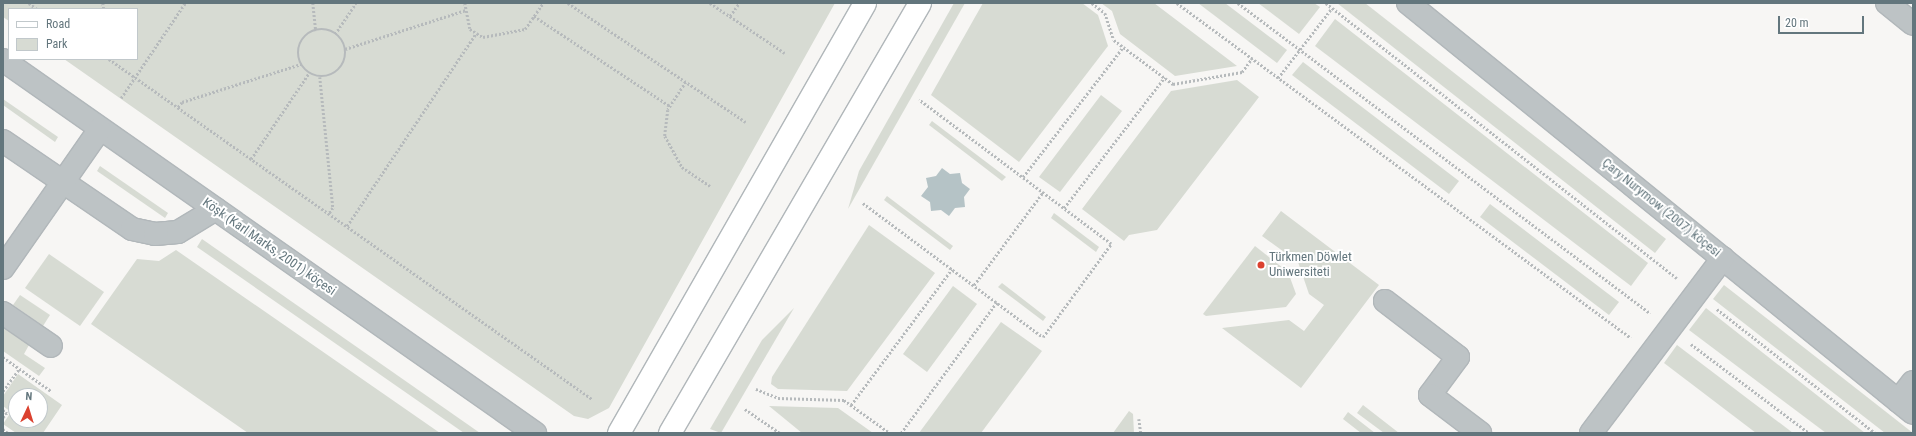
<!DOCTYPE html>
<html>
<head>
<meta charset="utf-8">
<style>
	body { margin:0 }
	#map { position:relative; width:1916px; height:436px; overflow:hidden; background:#f7f6f4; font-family:"Roboto Condensed",sans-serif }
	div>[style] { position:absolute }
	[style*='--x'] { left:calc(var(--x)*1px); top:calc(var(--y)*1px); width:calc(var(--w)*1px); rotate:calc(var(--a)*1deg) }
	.green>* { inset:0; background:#d7dbd3 }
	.water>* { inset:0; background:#b5c3c6 }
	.path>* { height:2.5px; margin-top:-1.25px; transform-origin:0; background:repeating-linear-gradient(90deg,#b6babc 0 2px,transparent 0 4px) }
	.path>.ring { margin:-1.25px; padding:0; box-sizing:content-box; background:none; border:2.5px solid #b6babc; border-radius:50% }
	.roads { filter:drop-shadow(1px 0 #b1b7ba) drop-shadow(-1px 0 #b1b7ba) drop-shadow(0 1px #b1b7ba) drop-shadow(0 -1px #b1b7ba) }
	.minor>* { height:22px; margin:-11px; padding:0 11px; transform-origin:11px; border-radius:11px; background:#bdc3c5 }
	.major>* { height:22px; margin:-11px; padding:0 11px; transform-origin:11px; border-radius:11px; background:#fff }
	.dots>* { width:11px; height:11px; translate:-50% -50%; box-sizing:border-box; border:2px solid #fff; border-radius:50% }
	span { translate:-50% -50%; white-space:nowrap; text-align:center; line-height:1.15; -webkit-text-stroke:4px #fff; paint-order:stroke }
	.street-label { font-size:13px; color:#63767d }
	.poi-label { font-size:13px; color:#63767d }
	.left { translate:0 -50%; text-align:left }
	.frame { position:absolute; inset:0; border:4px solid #63767d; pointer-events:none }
	.legend { position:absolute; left:8px; top:8px; width:130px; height:52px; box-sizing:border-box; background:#fff; border:1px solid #c1c8cb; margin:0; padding:5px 7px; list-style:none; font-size:12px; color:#63767d }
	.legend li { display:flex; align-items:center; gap:8px; height:20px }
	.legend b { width:20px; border:1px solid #c1c8cb }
	.north { position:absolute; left:8px; top:388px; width:40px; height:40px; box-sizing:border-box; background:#fff; border:1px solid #c1c8cb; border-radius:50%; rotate:4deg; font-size:11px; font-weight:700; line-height:16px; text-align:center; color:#63767d }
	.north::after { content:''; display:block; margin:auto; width:14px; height:18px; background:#db412f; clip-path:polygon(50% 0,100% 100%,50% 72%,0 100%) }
	.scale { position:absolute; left:1778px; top:16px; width:86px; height:18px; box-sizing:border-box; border:2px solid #63767d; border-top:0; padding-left:5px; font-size:12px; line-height:14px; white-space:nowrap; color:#63767d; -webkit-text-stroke:3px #fff; paint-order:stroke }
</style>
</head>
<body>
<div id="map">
	<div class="green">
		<i style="clip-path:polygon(3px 3px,835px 3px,609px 408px,588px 419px,574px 416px,64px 59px,137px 59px,137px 9px,9px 9px,9px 21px,3px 17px)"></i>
		<i style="clip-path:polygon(954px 3px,965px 3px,848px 209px,859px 171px)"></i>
		<i style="clip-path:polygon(983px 3px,1082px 3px,1098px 15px,1108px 46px,1019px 162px,931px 95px)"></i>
		<i style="clip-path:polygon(1101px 3px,1154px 3px,1237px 66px,1175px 76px,1120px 34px,1112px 11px)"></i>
		<i style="clip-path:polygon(1198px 3px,1225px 3px,1287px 50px,1277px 63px)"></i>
		<i style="clip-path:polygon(1258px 3px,1314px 3px,1320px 7px,1299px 34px)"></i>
		<i style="clip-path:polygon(1337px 3px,1365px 3px,1666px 239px,1655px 253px)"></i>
		<i style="clip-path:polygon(1335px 19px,1648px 263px,1631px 286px,1315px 46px)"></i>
		<i style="clip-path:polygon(1303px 62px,1459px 181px,1449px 194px,1292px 75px)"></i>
		<i style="clip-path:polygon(1237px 80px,1259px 97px,1157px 230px,1129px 235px,1124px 241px,1082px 209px,1171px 91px)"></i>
		<i style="clip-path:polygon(1101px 95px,1122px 111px,1060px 192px,1039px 177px)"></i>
		<i style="clip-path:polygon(3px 99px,58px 137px,55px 142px,3px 105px)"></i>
		<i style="clip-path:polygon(932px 121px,1006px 177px,1002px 181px,929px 125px)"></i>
		<i style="clip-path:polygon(100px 166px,168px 213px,165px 218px,97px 171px)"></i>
		<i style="clip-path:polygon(887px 196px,953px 246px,950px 250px,884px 200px)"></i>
		<i style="clip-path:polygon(1490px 204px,1619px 302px,1609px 315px,1480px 217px)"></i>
		<i style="clip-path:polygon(1281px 211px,1379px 285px,1301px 388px,1222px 328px,1289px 320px,1304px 331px,1324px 305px,1309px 294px,1298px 262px,1262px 236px)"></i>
		<i style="clip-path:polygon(1054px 213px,1099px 247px,1096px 252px,1051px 218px)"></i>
		<i style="clip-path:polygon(869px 225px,935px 273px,847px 391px,778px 389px,771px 384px,772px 377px)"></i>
		<i style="clip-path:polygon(202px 239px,480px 433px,464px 433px,197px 247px)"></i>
		<i style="clip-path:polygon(1255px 246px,1288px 272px,1296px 294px,1286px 307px,1206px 316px,1203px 314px)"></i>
		<i style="clip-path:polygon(176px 250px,440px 433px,248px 433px,91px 324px,137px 259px,159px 261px)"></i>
		<i style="clip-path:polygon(49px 254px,104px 292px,80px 326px,25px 288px)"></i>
		<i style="clip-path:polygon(1002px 283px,1046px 317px,1043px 321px,998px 287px)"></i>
		<i style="clip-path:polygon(1724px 285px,1913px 433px,1885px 433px,1713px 299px)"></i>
		<i style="clip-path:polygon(953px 286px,977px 304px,927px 372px,903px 354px)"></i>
		<i style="clip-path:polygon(20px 295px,50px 315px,43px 326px,13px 305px)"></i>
		<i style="clip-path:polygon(794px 308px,721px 433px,710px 429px,762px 340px)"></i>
		<i style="clip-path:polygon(1706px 308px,1865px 433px,1826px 433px,1689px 330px)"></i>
		<i style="clip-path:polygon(1001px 322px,1042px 351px,981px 433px,919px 433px)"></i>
		<i style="clip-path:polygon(3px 327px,29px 345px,24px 354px,45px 368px,39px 376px,3px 351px)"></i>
		<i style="clip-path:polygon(1677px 345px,1793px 433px,1756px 433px,1664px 363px)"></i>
		<i style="clip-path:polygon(evenodd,18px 374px,62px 405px,43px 433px,16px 433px,3px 424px,11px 412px,3px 406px,3px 396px,18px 374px,16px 396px,40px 396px,40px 420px,16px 420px,16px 396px)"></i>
		<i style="clip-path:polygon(1363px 405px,1399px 433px,1384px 433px,1357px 413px)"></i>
		<i style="clip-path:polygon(769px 406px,838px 408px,873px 433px,802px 433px)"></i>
		<i style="clip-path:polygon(1129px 411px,1133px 414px,1134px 433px,1113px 433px)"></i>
		<i style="clip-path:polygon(1348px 412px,1375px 433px,1361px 433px,1343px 419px)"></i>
	</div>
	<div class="water">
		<i style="clip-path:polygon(942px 168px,950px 174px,960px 173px,962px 183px,970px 189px,964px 197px,965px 207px,955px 208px,949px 216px,941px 210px,931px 211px,930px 202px,921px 196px,928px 187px,926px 178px,936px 176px)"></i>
	</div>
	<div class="path">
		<i style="--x:29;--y:3;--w:10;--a:37"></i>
		<i style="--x:103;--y:3;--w:6;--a:81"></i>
		<i style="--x:313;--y:3;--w:28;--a:84"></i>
		<i style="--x:465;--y:3;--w:26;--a:79"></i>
		<i style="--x:470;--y:29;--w:15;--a:32"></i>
		<i style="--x:483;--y:37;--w:43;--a:-10.8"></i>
		<i style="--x:525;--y:29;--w:32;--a:-55"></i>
		<i style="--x:568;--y:3;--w:214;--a:33.8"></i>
		<i style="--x:710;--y:3;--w:90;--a:33.7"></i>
		<i style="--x:1092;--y:3;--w:16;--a:38"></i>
		<i style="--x:1105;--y:13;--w:28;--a:72"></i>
		<i style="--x:1114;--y:40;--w:74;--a:36.7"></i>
		<i style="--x:1173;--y:84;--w:70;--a:-9.9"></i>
		<i style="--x:1242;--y:72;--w:17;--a:-54"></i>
		<i style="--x:1177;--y:3;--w:564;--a:36.42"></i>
		<i style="--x:1238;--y:3;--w:516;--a:36.96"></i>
		<i style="--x:1326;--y:3;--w:446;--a:38.1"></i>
		<i style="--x:534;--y:16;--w:163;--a:33.5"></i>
		<i style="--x:730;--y:16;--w:16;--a:-55"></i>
		<i class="ring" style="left:298px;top:29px;width:45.5px;height:45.5px"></i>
		<i style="--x:335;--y:34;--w:37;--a:-56"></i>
		<i style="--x:345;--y:49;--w:127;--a:-17.9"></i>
		<i style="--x:109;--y:59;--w:591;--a:35.14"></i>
		<i style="--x:320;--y:77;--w:132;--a:84.3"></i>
		<i style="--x:333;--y:208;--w:7;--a:124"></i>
		<i style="--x:1278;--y:78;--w:88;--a:-52.4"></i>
		<i style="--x:686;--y:82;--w:33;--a:123"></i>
		<i style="--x:668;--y:110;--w:26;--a:97"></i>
		<i style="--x:665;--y:136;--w:35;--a:61"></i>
		<i style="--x:682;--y:167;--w:34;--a:34"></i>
		<i style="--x:121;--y:98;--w:115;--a:-56"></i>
		<i style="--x:178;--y:107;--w:6;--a:-51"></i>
		<i style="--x:182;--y:102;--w:125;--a:-17.7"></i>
		<i style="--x:251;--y:159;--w:104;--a:-56"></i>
		<i style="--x:1023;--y:177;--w:164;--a:-52.4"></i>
		<i style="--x:863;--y:203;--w:224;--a:36.7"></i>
		<i style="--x:1043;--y:337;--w:115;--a:-53.8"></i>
		<i style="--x:1111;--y:244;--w:240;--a:-143.1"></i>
		<i style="--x:1064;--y:208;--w:165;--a:-52.4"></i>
		<i style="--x:347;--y:226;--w:232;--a:-56.2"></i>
		<i style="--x:974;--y:285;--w:116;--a:-53.4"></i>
		<i style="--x:1717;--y:309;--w:201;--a:38.1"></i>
		<i style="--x:1691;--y:344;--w:148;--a:37"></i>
		<i style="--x:3;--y:357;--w:59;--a:35.3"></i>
		<i style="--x:756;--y:389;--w:24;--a:22"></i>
		<i style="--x:778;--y:398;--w:66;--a:1.7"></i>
		<i style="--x:844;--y:400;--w:57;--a:35.7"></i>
		<i style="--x:3;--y:391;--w:27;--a:-54"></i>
		<i style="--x:851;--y:405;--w:169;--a:-53.4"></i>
		<i style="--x:745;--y:409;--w:42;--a:34.4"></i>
		<i style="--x:3;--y:410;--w:5;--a:37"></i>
		<i style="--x:7;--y:413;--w:6;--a:129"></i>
		<i style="--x:1139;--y:419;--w:14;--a:82"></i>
		<i style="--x:3;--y:429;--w:6;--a:39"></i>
		<i style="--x:901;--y:433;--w:162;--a:-53.8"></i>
	</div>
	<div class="roads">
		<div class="minor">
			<i style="--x:1408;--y:3;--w:650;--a:39.07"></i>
			<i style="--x:1887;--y:3;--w:33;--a:39"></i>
			<i style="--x:3;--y:60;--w:650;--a:35.04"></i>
			<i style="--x:3;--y:141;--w:156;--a:34.3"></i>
			<i style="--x:132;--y:229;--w:24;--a:12"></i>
			<i style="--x:155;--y:234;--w:23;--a:-5"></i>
			<i style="--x:178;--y:232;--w:44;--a:-31.2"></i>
			<i style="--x:3;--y:268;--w:169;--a:-55.1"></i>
			<i style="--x:1385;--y:301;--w:92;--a:37.5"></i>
			<i style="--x:1458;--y:357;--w:47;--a:126.4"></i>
			<i style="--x:1430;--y:395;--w:63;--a:37.2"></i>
			<i style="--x:3;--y:313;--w:58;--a:34.5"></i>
			<i style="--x:1898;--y:401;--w:24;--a:-52"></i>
			<i style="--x:1591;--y:433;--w:219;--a:-53"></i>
		</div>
		<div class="major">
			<i style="--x:619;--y:433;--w:495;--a:-60.2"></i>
			<i style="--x:670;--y:433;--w:497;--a:-59.8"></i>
		</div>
	</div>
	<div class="dots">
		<i style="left:1261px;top:265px;background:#db412f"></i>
	</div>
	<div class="street-label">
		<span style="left:1661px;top:208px;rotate:39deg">Çary Nurymow (2007) köçesi</span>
		<span style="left:269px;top:247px;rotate:35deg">Köşk (Karl Marks, 2001) köçesi</span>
	</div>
	<div class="poi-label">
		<span class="left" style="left:1269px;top:265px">Türkmen Döwlet<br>Uniwersiteti</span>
	</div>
	<div class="frame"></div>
	<ul class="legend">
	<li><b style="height:5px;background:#fff"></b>Road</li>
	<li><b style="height:11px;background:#d7dbd3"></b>Park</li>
	</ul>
	<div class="north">N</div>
	<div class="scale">20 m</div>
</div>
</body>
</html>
